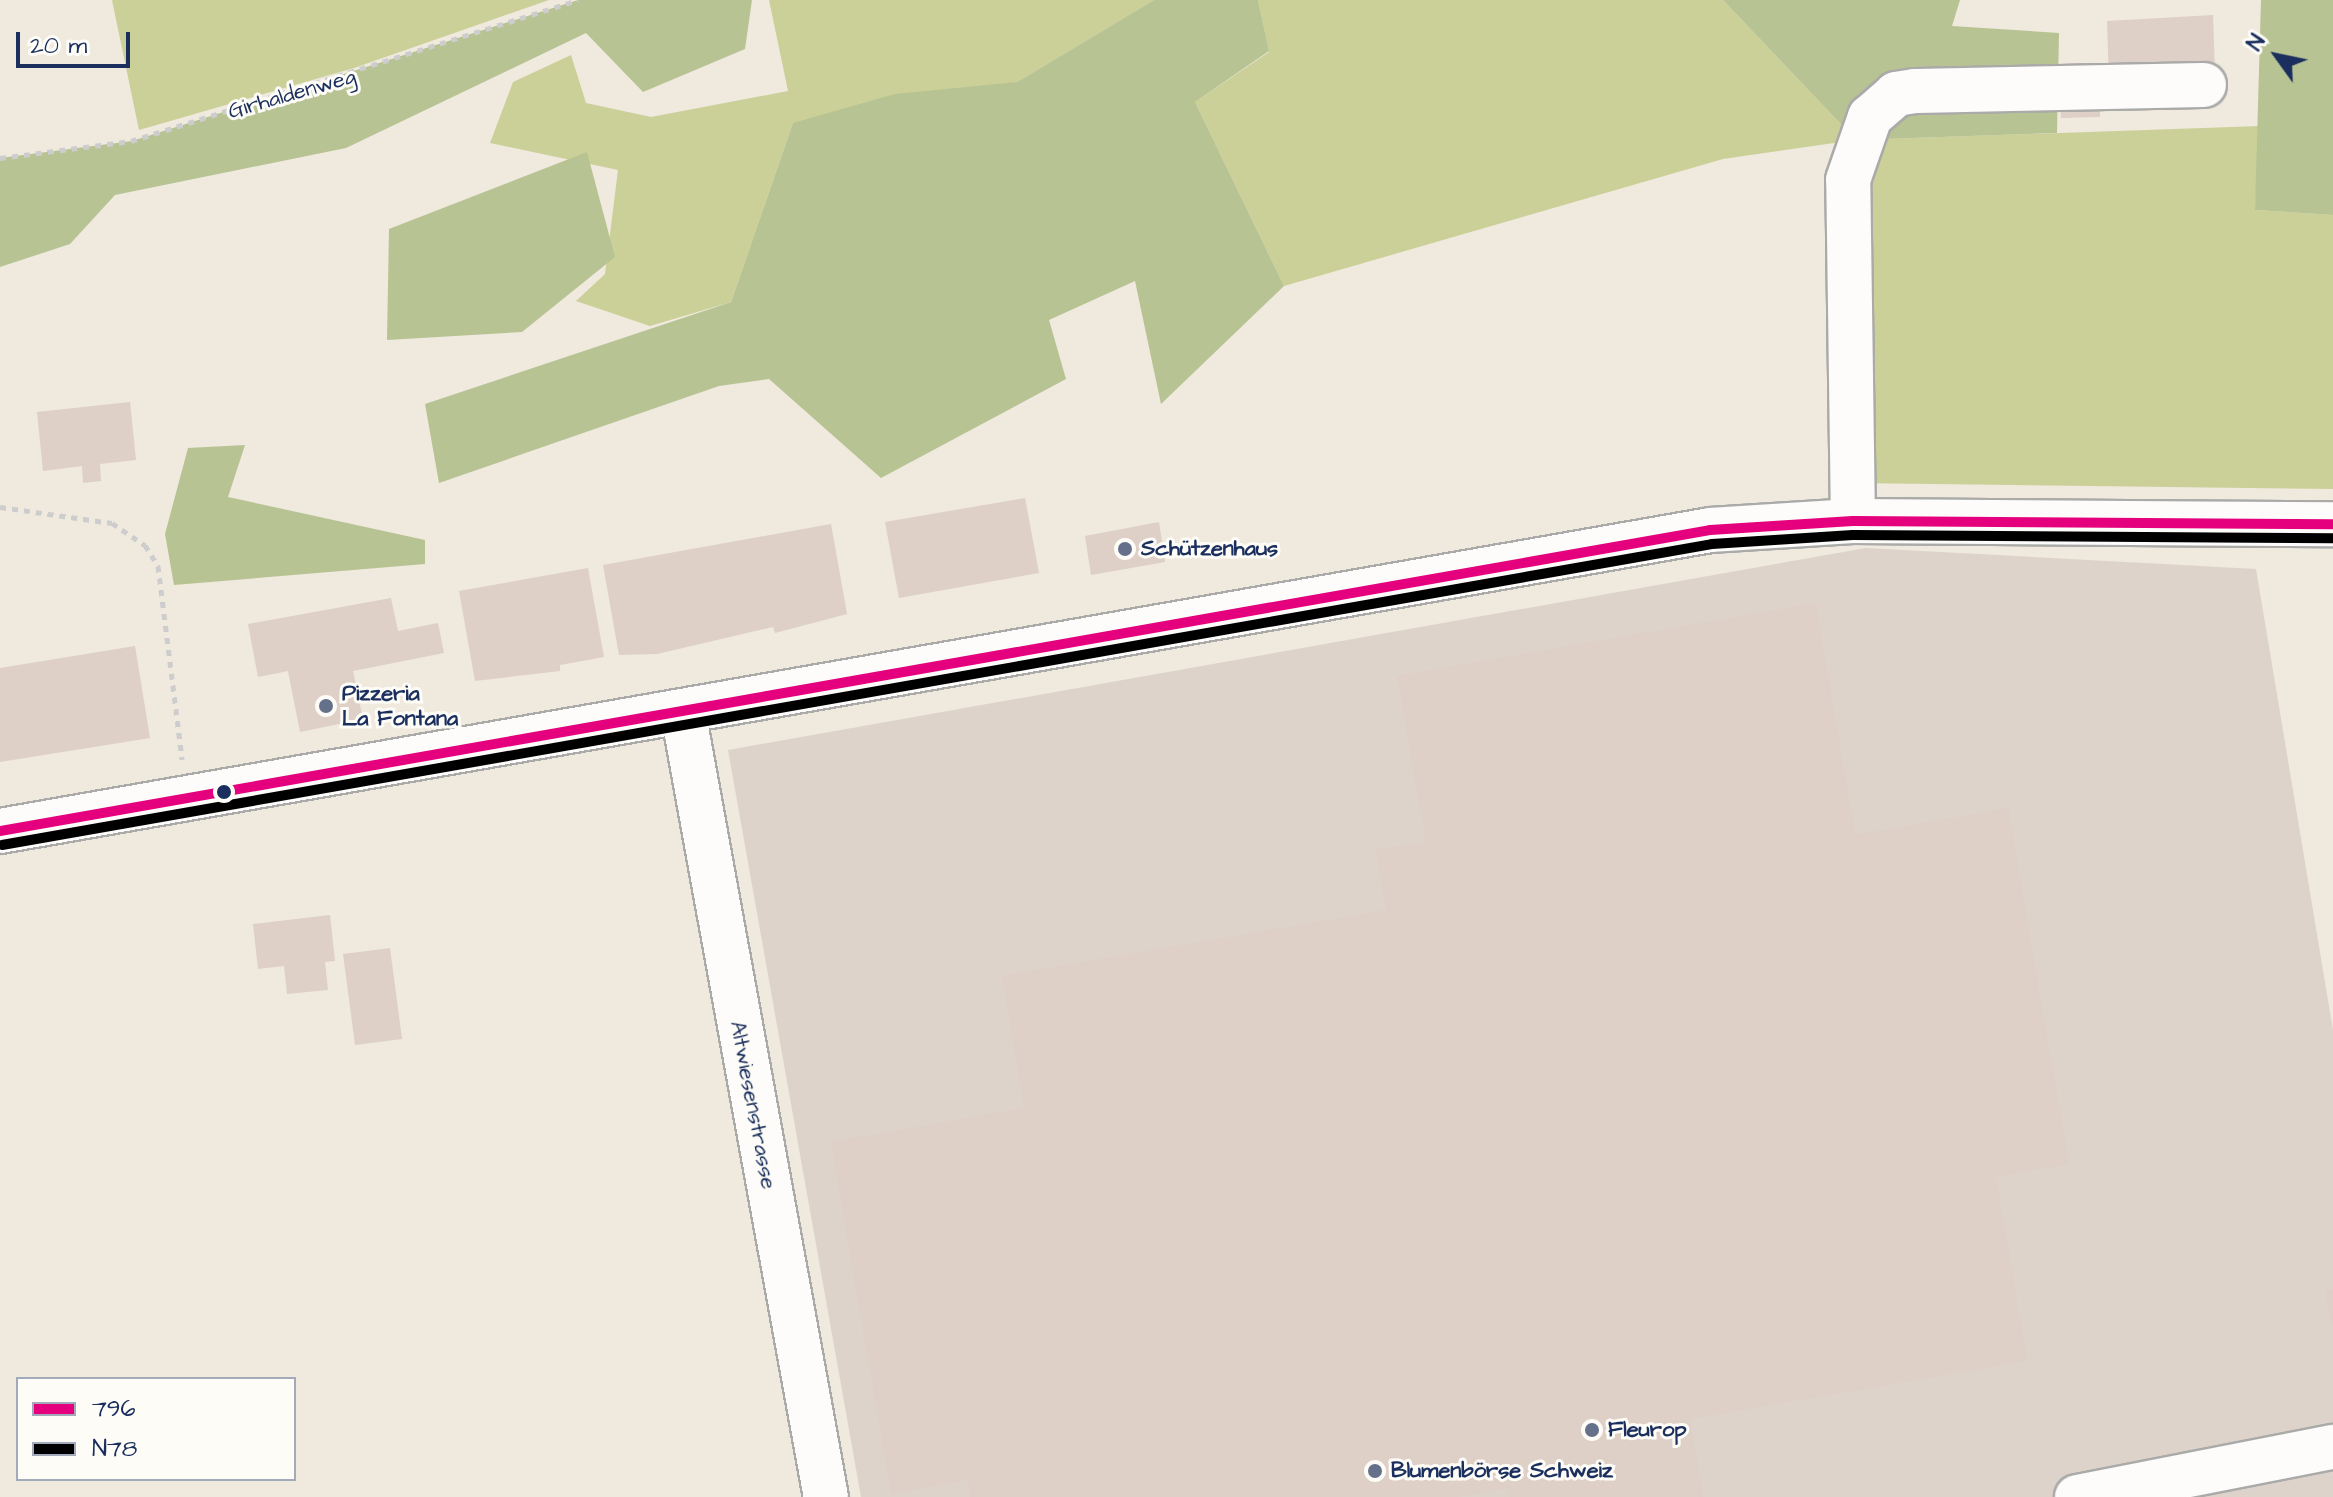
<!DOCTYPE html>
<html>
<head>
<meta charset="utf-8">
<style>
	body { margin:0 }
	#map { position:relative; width:2333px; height:1497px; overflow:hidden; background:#efe9de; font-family:"Architects Daughter",sans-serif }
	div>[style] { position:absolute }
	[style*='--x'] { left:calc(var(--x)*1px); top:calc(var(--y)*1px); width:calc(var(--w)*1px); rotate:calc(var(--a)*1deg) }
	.industrial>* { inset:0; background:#ddd3ca }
	.green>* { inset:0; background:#cbd098 }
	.forest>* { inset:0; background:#b7c393 }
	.building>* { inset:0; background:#decfc7 }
	.path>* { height:5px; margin-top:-2.5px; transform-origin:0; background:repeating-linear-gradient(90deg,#cdcdce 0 6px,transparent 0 12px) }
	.roads { filter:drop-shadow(2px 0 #aaaaa9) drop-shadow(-2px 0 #aaaaa9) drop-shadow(0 2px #aaaaa9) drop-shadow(0 -2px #aaaaa9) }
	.minor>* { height:44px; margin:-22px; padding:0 22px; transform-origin:22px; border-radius:22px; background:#fdfcfa }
	.bus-1>* { height:10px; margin:-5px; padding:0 5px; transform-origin:5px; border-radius:5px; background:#e5007d }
	.bus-2>* { height:10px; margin:-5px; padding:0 5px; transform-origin:5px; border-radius:5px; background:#000 }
	.dots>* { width:22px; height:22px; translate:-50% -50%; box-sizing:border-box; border:4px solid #fdfcf7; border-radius:50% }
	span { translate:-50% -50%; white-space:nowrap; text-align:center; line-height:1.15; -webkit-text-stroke:6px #fdfcf7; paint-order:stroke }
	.street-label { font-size:22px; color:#1b2f5e }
	.poi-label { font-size:22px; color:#1b2f5e; font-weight:700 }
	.left { translate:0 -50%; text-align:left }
	.legend { position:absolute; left:16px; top:1377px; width:280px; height:104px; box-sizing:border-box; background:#fdfcf7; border:2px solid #a3aaba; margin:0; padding:10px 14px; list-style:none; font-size:24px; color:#1b2f5e }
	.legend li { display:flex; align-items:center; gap:16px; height:40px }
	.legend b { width:40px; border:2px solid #a3aaba }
	.north { position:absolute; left:2237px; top:16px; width:80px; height:80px; -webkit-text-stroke:6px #fdfcf7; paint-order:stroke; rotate:303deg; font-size:22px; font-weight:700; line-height:32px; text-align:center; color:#1b2f5e }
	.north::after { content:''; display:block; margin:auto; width:28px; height:36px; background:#1b2f5e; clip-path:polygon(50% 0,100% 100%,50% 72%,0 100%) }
	.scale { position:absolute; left:16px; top:32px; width:114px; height:36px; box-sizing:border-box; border:4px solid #1b2f5e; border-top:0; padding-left:10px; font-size:24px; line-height:28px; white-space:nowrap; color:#1b2f5e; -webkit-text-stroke:6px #fdfcf7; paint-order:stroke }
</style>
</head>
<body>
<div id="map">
	<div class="industrial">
		<i style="clip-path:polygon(1866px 548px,2256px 569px,2333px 1030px,2333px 1497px,861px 1497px,728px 750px)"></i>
	</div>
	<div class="green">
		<i style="clip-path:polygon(112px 0,549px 0,354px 68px,139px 130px)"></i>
		<i style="clip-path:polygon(769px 0,1154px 0,1017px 82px,793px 123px,731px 302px,650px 326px,576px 301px,605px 274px,618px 170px,490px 143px,513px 82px,571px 55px,586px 103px,651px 117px,788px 91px)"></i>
		<i style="clip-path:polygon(1258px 0,1723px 0,1856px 140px,2260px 126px,2255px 210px,2333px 215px,2333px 489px,1853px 483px,1855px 140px,1723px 159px,1284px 286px,1195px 102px,1269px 52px)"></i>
	</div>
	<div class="forest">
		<i style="clip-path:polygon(578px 0,752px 0,745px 49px,643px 92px,586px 33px,346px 148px,115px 195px,70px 244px,0 267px,0 158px,132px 141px)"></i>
		<i style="clip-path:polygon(1154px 0,1258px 0,1269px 51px,1195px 102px,1284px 286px,1161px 404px,1135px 281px,1049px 320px,1066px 379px,881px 478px,769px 379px,719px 386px,439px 483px,425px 404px,731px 302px,793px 123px,895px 94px,1017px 82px)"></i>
		<i style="clip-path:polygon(1723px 0,1960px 0,1952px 26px,2059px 33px,2057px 133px,1856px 140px)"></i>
		<i style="clip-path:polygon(2261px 0,2333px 0,2333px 215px,2255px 210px)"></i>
		<i style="clip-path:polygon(587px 152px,615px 257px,522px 332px,387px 340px,389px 229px)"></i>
		<i style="clip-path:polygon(245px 445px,228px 497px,425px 540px,425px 564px,174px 585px,165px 534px,188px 448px)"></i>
	</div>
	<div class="building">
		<i style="clip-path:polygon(2213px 15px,2215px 75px,2109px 78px,2107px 21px)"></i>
		<i style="clip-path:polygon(2100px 98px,2100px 117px,2061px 118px,2060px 99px)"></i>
		<i style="clip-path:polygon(130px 402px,136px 460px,100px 464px,101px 481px,83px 483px,82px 466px,43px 471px,37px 412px)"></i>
		<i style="clip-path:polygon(1025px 498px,1039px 573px,899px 598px,885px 522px)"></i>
		<i style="clip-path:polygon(1159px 522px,1165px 562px,1091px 575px,1085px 536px)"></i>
		<i style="clip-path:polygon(831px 524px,847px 614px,775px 633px,773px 627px,657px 654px,619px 655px,603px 565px)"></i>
		<i style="clip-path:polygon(588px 568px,604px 657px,560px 665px,560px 671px,475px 681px,459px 591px)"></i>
		<i style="clip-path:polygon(391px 598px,398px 631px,438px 623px,444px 653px,353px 671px,363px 719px,300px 732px,288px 671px,258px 677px,248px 624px)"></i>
		<i style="clip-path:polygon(1816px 603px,1855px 835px,2008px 808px,2069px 1164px,1996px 1177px,2027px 1361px,1690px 1419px,1703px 1497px,1509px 1497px,1508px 1488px,1457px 1497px,970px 1497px,968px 1480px,891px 1494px,831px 1142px,1024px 1108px,1002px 976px,1386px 910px,1376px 850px,1426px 842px,1397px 676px)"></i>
		<i style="clip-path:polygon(135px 646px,150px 738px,0 762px,0 668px)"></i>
		<i style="clip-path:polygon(330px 915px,335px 961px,325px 962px,328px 990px,287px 994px,284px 966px,258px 969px,253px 924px)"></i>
		<i style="clip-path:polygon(390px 948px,402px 1039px,355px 1045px,343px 954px)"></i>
		<i style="clip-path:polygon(2333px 1290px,2333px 1325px,2332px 1325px,2325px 1291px)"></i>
	</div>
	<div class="path">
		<i style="--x:0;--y:158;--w:132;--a:-7.4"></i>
		<i style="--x:131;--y:141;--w:469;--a:-17.5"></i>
		<i style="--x:0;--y:507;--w:113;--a:8.1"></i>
		<i style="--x:112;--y:523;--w:40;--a:34"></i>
		<i style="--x:145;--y:545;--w:25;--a:58"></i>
		<i style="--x:158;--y:566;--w:195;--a:82.9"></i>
	</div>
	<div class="roads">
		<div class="minor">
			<i style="--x:1853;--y:521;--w:341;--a:-90.8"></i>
			<i style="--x:1848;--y:180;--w:67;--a:-70.8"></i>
			<i style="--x:1870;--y:117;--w:35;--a:-41"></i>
			<i style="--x:1896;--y:94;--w:19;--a:-9"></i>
			<i style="--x:1915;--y:91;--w:289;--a:-1.2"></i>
			<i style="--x:683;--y:712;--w:798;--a:79.68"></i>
			<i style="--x:0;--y:831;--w:1736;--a:-9.98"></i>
			<i style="--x:1710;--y:530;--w:143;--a:-3.6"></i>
			<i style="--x:1853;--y:521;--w:480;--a:0.4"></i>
			<i style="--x:2077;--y:1497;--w:261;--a:-11.1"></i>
		</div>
	</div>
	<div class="bus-1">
		<i style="--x:0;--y:831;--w:1736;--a:-9.98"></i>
		<i style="--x:1710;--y:530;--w:143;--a:-3.6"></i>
		<i style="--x:1853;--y:521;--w:480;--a:0.4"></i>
	</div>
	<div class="bus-2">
		<i style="--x:2;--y:845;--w:1736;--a:-9.98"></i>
		<i style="--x:1712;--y:544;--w:141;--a:-3.7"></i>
		<i style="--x:1853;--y:535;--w:480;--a:0.4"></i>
	</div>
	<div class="dots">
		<i style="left:1125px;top:549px;background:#65708b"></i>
		<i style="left:326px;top:706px;background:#65708b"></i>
		<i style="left:224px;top:792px;background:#1b2f5e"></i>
		<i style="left:1592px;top:1430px;background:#65708b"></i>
		<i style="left:1375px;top:1471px;background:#65708b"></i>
	</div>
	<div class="street-label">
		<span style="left:292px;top:94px;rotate:-16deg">Girhaldenweg</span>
		<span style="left:753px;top:1105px;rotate:79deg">Altwiesenstrasse</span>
	</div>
	<div class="poi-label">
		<span class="left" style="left:1141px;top:549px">Schützenhaus</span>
		<span class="left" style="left:342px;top:706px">Pizzeria<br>La Fontana</span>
		<span class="left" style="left:1608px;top:1430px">Fleurop</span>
		<span class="left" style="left:1391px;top:1471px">Blumenbörse Schweiz</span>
	</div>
	<ul class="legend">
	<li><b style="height:10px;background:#e5007d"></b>796</li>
	<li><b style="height:10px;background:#000"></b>N78</li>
	</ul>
	<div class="north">N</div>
	<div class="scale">20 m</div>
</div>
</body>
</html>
